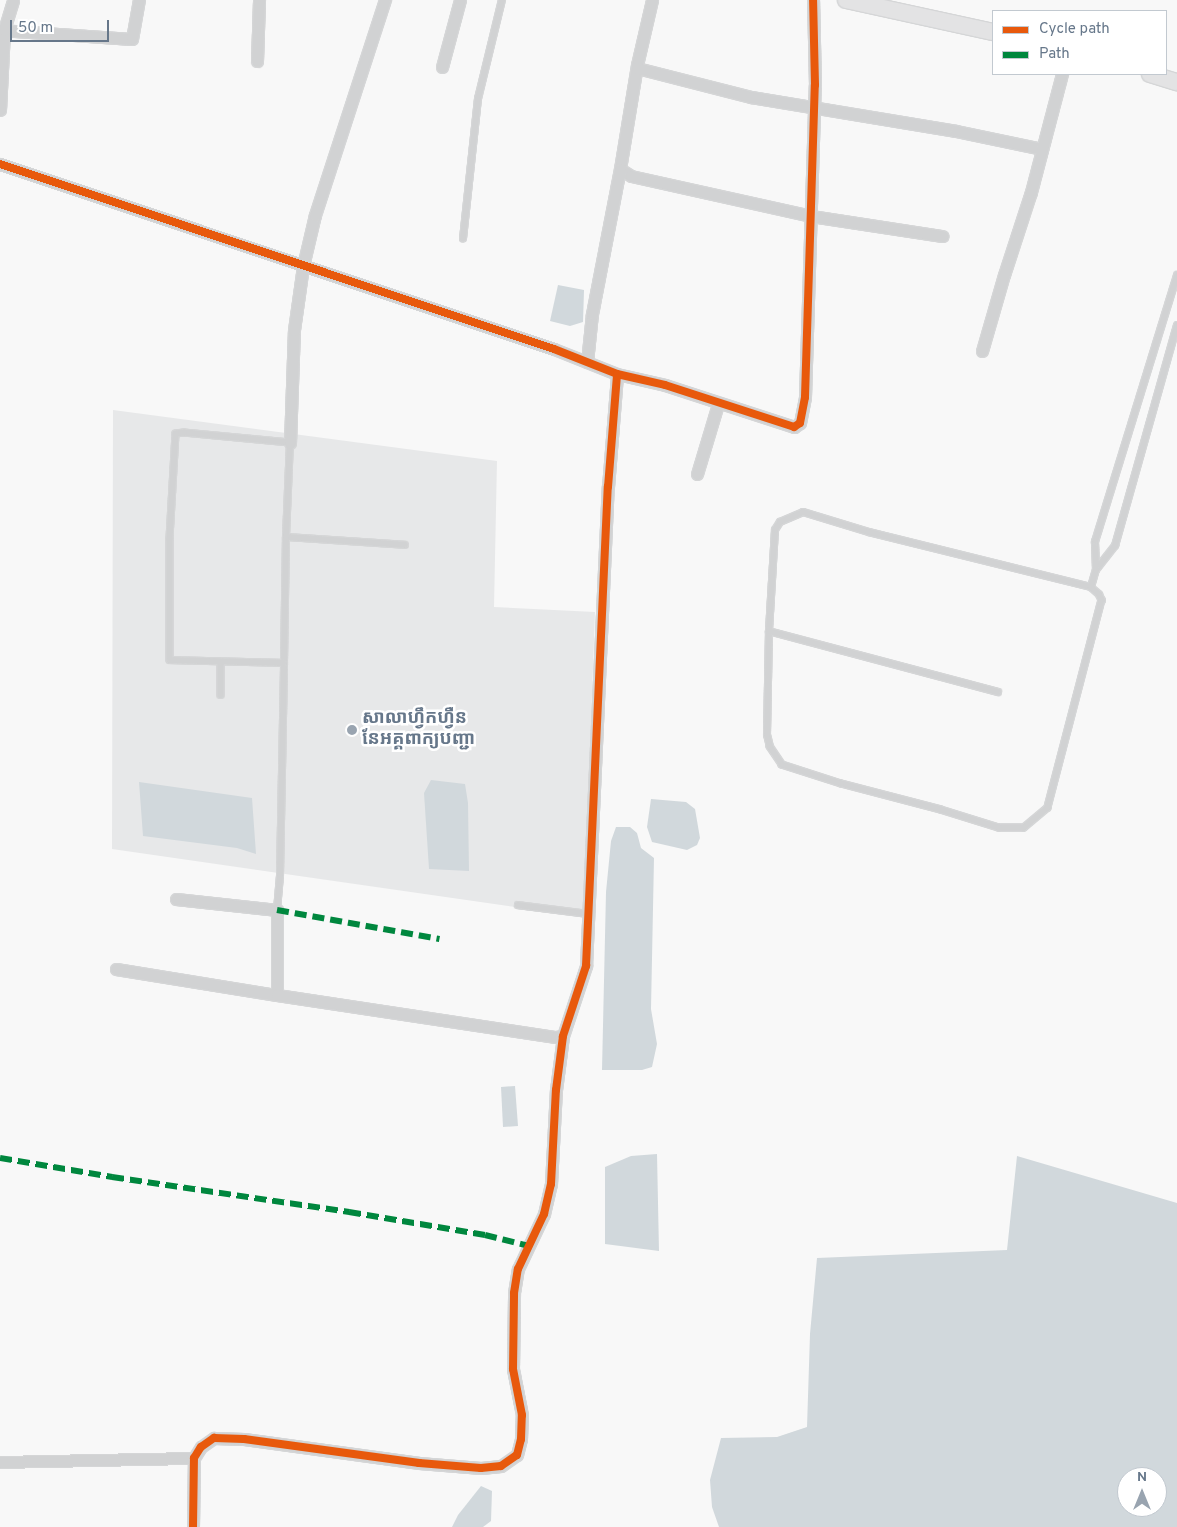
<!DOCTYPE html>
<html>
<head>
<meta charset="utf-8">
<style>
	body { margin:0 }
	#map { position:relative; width:1177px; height:1527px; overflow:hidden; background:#f8f8f8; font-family:Overpass,"Noto Sans Khmer",sans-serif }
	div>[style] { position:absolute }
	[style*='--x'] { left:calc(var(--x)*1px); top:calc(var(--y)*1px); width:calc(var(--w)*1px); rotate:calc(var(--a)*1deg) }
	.built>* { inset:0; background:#e7e8e9 }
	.water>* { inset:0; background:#d1d8dc }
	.roads { filter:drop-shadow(1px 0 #d5d6d7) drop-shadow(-1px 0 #d5d6d7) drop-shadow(0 1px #d5d6d7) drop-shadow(0 -1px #d5d6d7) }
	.lane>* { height:5.5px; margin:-2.75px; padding:0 2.75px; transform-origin:2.75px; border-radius:2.75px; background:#d1d2d3 }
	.street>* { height:11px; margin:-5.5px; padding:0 5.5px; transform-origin:5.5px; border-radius:5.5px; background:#d1d2d3 }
	.secondary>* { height:16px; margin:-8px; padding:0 8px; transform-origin:8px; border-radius:8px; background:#e3e3e4 }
	.quiet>* { height:6px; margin-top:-3px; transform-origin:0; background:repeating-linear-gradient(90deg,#00873e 0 12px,transparent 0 18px) }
	.cycleway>* { height:8px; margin:-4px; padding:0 4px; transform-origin:4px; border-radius:4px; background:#e8590c }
	.dots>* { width:14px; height:14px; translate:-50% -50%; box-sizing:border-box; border:2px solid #fff; border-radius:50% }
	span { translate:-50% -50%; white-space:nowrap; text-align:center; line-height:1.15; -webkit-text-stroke:5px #fff; paint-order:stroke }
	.poi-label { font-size:18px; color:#66778a; font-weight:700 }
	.left { translate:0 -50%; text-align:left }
	.legend { position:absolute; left:992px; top:10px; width:175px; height:65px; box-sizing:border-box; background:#fff; border:1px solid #c2c9d0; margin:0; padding:6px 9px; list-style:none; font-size:15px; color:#66778a }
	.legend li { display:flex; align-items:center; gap:10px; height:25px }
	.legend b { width:25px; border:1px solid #c2c9d0 }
	.north { position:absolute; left:1117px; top:1467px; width:50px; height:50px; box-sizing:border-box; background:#fff; border:1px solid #c2c9d0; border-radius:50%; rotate:0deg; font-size:14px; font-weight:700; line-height:20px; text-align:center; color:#66778a }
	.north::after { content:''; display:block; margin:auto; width:18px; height:22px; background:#99a4b0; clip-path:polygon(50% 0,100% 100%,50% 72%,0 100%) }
	.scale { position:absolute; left:10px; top:20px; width:99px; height:22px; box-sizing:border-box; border:2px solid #66778a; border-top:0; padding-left:6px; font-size:15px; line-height:18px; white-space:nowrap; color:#66778a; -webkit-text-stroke:4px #fff; paint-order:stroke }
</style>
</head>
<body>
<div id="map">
	<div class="built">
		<i style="clip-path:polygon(113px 410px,497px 461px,494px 607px,595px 612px,584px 917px,112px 849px)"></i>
	</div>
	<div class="water">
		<i style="clip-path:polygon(558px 285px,584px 290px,583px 322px,570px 326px,550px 321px)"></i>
		<i style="clip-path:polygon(431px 780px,465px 784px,468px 803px,469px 871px,429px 869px,424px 793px)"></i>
		<i style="clip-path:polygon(139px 782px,252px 798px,256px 854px,237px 848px,143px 836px)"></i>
		<i style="clip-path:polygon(651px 799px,686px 802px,695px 809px,700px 838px,697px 845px,687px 850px,652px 842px,647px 827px)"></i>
		<i style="clip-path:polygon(616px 827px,630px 827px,637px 833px,641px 848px,654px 858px,651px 1009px,657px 1044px,652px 1067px,642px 1070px,602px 1070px,606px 892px,611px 841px)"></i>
		<i style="clip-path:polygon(515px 1086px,518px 1126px,503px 1127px,501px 1087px)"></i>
		<i style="clip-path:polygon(657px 1154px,659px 1251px,605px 1244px,605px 1167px,631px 1156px)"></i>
		<i style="clip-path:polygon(evenodd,1017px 1156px,1177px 1203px,1177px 1527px,719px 1527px,712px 1507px,710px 1480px,721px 1438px,777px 1437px,807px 1427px,810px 1334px,817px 1258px,1007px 1250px,1017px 1156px,1127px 1477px,1157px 1477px,1157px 1507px,1127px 1507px,1127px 1477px)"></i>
		<i style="clip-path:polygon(481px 1486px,492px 1491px,491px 1521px,483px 1527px,452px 1527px,458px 1515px)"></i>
	</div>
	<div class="roads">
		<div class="lane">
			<i style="--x:463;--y:239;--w:141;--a:-83.9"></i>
			<i style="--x:478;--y:99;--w:102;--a:-76.4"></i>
			<i style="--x:286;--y:537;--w:119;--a:3.8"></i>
			<i style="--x:1096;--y:570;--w:31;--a:-52"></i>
			<i style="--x:1115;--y:546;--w:229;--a:-74.3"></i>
			<i style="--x:1091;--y:587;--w:11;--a:41"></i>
			<i style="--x:1099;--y:594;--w:7;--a:63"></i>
			<i style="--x:1102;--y:600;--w:215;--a:104.6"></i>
			<i style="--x:1048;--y:808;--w:31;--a:140"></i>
			<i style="--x:1024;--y:828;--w:25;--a:180"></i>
			<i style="--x:999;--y:828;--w:61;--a:-162.8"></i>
			<i style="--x:941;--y:810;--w:103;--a:-165.4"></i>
			<i style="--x:841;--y:784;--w:62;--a:-162.1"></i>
			<i style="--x:782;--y:765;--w:22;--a:-124"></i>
			<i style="--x:770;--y:747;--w:12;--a:-104"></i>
			<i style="--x:767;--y:735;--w:104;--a:-88.9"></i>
			<i style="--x:769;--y:631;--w:101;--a:-86.6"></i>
			<i style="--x:775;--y:530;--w:9;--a:-58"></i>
			<i style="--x:780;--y:522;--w:25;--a:-23"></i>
			<i style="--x:803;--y:512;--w:69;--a:16.9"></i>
			<i style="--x:869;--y:532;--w:229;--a:13.9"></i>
			<i style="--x:1091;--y:587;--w:18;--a:-74"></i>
			<i style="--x:1096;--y:570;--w:28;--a:-92"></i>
			<i style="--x:1095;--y:542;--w:279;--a:-72.9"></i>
			<i style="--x:769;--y:631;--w:237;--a:14.9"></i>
			<i style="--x:221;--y:662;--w:33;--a:90"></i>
			<i style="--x:518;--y:905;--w:72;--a:7.2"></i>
			<i style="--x:277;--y:910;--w:35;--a:-85"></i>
			<i style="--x:280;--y:875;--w:212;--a:-88.9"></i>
			<i style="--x:284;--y:663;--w:126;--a:-89.1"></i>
			<i style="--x:286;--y:537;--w:94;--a:-87.6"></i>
			<i style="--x:290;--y:443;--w:106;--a:-174.6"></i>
			<i style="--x:184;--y:433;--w:8;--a:173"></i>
			<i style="--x:176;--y:434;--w:105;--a:93.3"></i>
			<i style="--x:170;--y:539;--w:121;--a:90"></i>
			<i style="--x:170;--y:660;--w:114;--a:1.5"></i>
		</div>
		<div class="street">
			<i style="--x:652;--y:0;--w:67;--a:103"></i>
			<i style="--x:637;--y:65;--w:105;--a:99.3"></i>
			<i style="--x:620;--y:169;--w:13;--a:32"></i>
			<i style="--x:631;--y:176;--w:184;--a:12.5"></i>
			<i style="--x:811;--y:216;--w:133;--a:8.7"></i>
			<i style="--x:0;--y:30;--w:132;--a:3.9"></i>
			<i style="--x:132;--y:39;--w:40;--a:-80"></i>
			<i style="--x:257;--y:61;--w:61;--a:-88.1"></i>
			<i style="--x:442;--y:67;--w:69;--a:-75"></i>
			<i style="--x:637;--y:68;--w:118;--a:14.3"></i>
			<i style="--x:751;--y:97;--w:208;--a:9.4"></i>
			<i style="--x:956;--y:131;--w:88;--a:11.8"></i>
			<i style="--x:0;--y:110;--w:80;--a:-87.1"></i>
			<i style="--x:4;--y:30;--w:31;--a:-73"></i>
			<i style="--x:0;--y:164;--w:584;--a:18.47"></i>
			<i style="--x:554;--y:349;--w:68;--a:21.6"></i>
			<i style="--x:617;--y:374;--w:49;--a:12.9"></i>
			<i style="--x:665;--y:385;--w:136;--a:18"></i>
			<i style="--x:794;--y:427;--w:7;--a:-34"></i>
			<i style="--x:800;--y:423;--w:26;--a:-79"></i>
			<i style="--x:805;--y:397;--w:312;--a:-88.2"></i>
			<i style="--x:815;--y:85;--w:85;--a:-91.3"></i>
			<i style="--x:982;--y:351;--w:79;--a:-73.9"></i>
			<i style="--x:1004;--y:275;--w:87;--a:-72"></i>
			<i style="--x:1031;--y:192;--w:122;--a:-75.3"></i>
			<i style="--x:587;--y:362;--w:48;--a:-84.1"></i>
			<i style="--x:592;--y:314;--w:148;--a:-79.1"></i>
			<i style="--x:290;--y:443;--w:113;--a:-88"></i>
			<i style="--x:294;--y:330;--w:65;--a:-82"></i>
			<i style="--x:303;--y:266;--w:52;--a:-76.8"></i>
			<i style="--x:315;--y:215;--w:226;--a:-72"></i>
			<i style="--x:697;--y:474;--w:73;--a:-73.3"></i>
			<i style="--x:176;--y:899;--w:102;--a:6.2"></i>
			<i style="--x:277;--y:910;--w:85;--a:90"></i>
			<i style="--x:116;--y:969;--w:163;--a:9.2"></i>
			<i style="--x:277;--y:995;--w:282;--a:8.6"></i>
			<i style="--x:556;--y:1037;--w:7;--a:-8"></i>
			<i style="--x:0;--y:1462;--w:194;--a:-1.2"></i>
			<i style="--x:193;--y:1527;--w:69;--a:-89.2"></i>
			<i style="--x:194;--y:1458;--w:13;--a:-58"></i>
			<i style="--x:201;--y:1447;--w:16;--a:-35"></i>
			<i style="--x:214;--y:1438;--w:30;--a:2"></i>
			<i style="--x:244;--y:1439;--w:177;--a:7.8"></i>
			<i style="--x:419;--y:1463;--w:62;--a:4.6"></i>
			<i style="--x:481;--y:1468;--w:20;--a:-6"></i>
			<i style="--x:501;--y:1466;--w:19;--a:-35"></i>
			<i style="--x:517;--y:1455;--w:16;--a:-76"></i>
			<i style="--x:521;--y:1439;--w:24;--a:-88"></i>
			<i style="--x:522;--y:1415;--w:47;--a:-101.1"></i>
			<i style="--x:513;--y:1369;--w:76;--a:-89.2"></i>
			<i style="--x:514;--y:1293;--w:24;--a:-81"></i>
			<i style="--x:518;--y:1269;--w:61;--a:-64.7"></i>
			<i style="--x:544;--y:1214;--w:31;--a:-77"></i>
			<i style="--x:551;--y:1184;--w:94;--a:-87"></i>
			<i style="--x:556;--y:1090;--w:54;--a:-82.6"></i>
			<i style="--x:563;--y:1036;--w:74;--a:-71.8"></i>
			<i style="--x:586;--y:966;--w:480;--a:-87.4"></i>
			<i style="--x:608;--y:487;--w:113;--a:-85.4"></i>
		</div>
		<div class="secondary">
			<i style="--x:846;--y:0;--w:150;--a:12.3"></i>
			<i style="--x:1150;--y:74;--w:28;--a:17"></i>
		</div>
	</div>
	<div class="quiet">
		<i style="--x:277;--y:910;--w:165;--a:10.1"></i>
		<i style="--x:0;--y:1158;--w:114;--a:9.6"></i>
		<i style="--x:112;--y:1177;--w:240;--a:8.4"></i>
		<i style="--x:349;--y:1212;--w:138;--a:9.6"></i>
		<i style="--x:485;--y:1235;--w:45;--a:14"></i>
	</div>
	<div class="cycleway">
		<i style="--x:0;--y:164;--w:584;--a:18.47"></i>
		<i style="--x:554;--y:349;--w:68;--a:21.6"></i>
		<i style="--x:617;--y:374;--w:49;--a:12.9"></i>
		<i style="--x:665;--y:385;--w:136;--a:18"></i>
		<i style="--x:794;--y:427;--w:7;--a:-34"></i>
		<i style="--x:800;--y:423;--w:26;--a:-79"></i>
		<i style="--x:805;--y:397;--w:312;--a:-88.2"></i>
		<i style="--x:815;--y:85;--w:85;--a:-91.3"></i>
		<i style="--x:193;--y:1527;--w:69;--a:-89.2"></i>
		<i style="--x:194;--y:1458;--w:13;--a:-58"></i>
		<i style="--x:201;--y:1447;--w:16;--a:-35"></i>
		<i style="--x:214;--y:1438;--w:30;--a:2"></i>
		<i style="--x:244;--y:1439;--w:177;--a:7.8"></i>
		<i style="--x:419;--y:1463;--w:62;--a:4.6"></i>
		<i style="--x:481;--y:1468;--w:20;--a:-6"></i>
		<i style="--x:501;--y:1466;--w:19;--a:-35"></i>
		<i style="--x:517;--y:1455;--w:16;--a:-76"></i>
		<i style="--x:521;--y:1439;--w:24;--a:-88"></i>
		<i style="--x:522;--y:1415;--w:47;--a:-101.1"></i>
		<i style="--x:513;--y:1369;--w:76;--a:-89.2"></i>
		<i style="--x:514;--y:1293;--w:24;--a:-81"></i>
		<i style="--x:518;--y:1269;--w:61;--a:-64.7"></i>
		<i style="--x:544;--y:1214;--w:31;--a:-77"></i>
		<i style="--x:551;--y:1184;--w:94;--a:-87"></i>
		<i style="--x:556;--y:1090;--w:54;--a:-82.6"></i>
		<i style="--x:563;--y:1036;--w:74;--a:-71.8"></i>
		<i style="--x:586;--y:966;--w:480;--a:-87.4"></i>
		<i style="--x:608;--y:487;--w:113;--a:-85.4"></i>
	</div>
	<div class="dots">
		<i style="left:352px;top:730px;background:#99a4b0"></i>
	</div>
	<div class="poi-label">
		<span class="left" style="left:362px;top:730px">សាលាហ្វឹកហ្វឺន<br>នែអគ្គពាក្យបញ្ជា</span>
	</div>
	<ul class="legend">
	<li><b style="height:6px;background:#e8590c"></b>Cycle path</li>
	<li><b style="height:6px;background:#00873e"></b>Path</li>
	</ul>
	<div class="north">N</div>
	<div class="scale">50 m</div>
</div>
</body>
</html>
